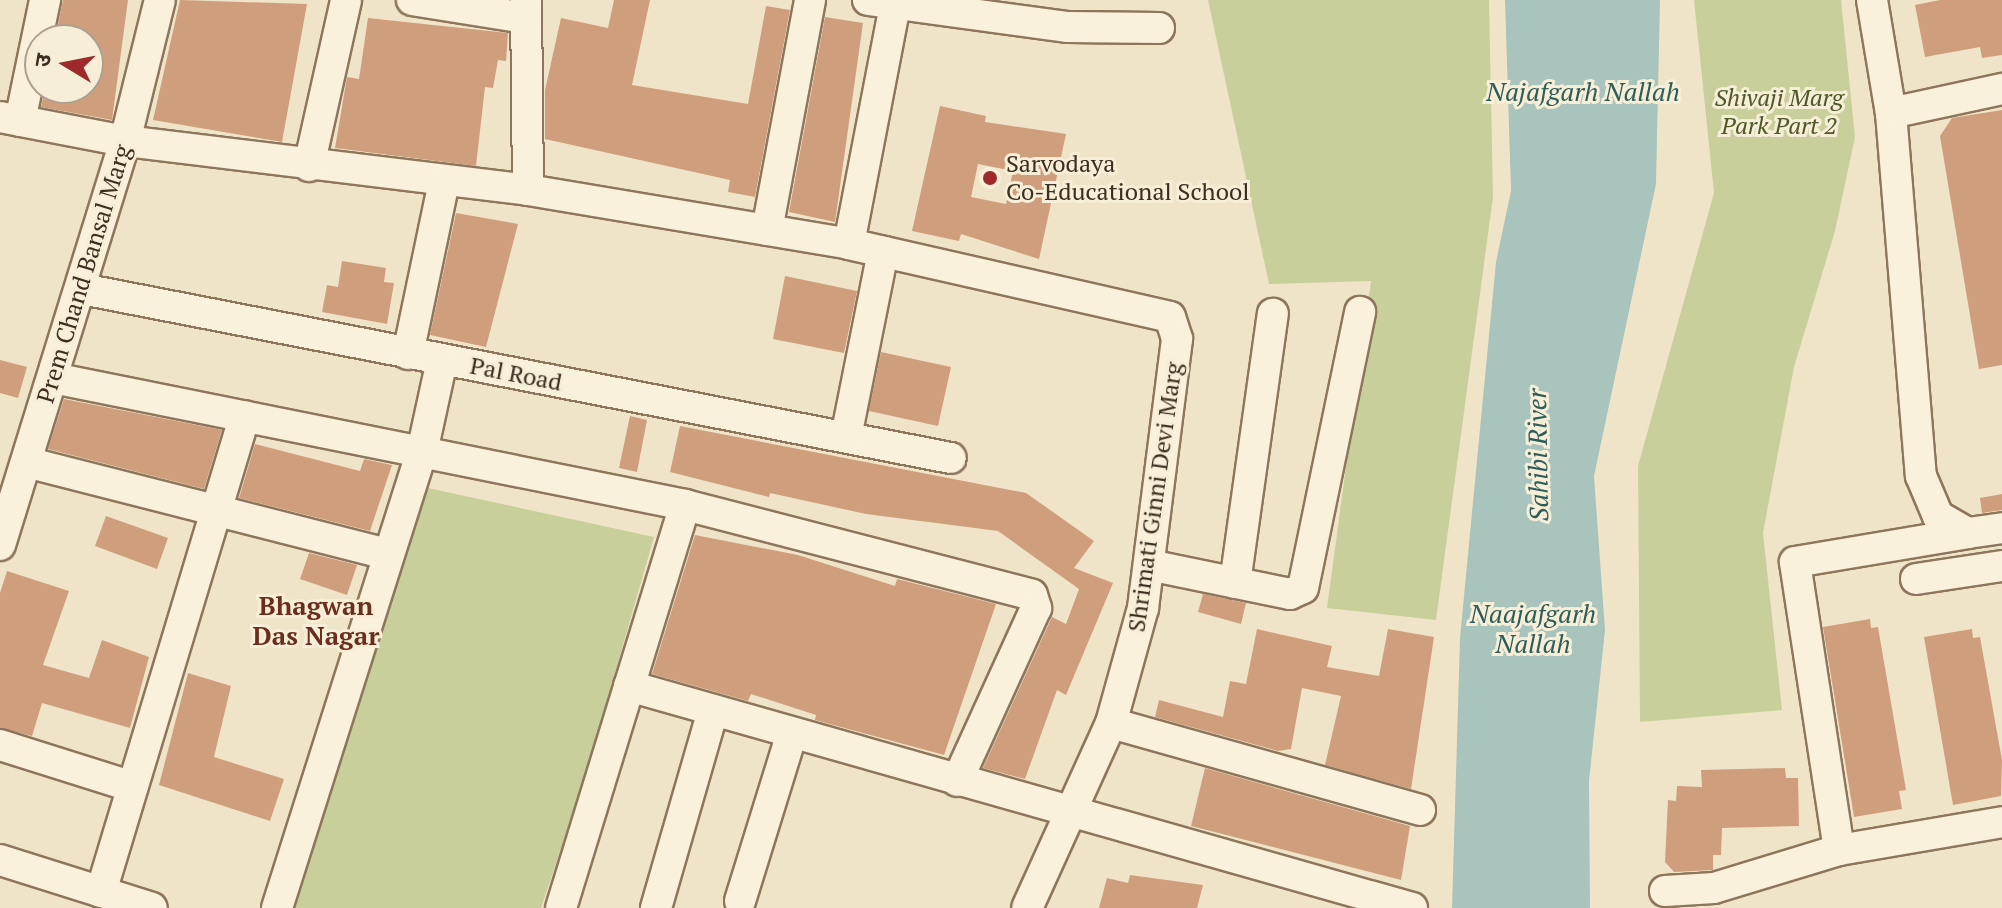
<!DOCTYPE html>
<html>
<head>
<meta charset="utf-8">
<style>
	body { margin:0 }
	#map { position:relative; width:2002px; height:908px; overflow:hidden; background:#f0e4c8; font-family:"PT Serif","Noto Sans Devanagari",serif }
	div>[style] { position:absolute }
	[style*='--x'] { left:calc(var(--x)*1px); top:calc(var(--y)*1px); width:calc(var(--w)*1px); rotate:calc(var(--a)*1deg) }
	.green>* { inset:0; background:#c9cf9b }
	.water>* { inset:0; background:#a9c4bc }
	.building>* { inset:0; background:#cf9f7d }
	.roads { filter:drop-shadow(2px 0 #8d765c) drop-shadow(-2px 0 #8d765c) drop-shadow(0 2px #8d765c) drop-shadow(0 -2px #8d765c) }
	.minor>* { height:30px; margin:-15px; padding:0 15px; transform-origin:15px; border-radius:15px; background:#faf1dc }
	.dots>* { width:22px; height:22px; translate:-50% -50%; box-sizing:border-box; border:4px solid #f7eed8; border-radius:50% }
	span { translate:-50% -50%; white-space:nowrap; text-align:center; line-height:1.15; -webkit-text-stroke:6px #f7eed8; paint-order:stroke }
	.park-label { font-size:24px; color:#4d5a26; font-style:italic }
	.poi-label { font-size:24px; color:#3d2e20 }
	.left { translate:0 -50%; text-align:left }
	.street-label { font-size:24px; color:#3d2e20 }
	.water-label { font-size:26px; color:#2f5d5a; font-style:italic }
	.neighbourhood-label { font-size:26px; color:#6b2e1e; font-weight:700 }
	.north { position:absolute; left:24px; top:24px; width:80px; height:80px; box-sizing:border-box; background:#f7eed8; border:2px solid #ada18e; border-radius:50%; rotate:280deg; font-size:22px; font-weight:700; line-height:32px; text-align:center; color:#3d2e20 }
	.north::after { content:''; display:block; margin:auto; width:28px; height:36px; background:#9e2a2b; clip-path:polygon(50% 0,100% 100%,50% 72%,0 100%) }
</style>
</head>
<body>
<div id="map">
	<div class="green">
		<i style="clip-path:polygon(1208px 0,1489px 0,1493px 197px,1436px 620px,1327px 608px,1371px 281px,1269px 284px)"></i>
		<i style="clip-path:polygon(1694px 0,1841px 0,1855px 137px,1835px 231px,1794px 367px,1763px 533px,1782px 710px,1640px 722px,1638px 466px,1714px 193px)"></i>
		<i style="clip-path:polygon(428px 488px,654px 537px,585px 777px,541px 908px,292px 908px)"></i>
	</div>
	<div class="water">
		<i style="clip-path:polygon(1505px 0,1660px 0,1656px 184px,1594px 476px,1605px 630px,1589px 781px,1590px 908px,1452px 908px,1460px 638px,1496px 262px,1511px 191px)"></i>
	</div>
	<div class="building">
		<i style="clip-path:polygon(63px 0,128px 0,112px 120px,41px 107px,45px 88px,88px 88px,88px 40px,55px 40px)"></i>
		<i style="clip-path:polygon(180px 0,307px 4px,282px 142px,153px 120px)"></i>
		<i style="clip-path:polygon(614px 0,650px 0,632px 85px,748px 104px,766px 6px,790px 10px,755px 197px,728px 192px,730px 180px,545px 139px,545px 90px,561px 18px,608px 28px)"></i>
		<i style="clip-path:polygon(1940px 0,2002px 0,2002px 55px,1982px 58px,1980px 47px,1925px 57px,1915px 5px)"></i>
		<i style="clip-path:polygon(825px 17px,863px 23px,835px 222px,789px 212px)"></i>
		<i style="clip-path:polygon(368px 18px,508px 33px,506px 61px,498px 60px,493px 88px,485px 87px,476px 166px,335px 148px,347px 77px,359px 79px)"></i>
		<i style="clip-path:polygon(evenodd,940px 106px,986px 116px,985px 122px,1066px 134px,1039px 259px,961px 234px,959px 241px,912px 231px,940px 106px,978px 164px,1013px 171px,1006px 204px,971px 197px,978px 164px)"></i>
		<i style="clip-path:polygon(2002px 110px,2002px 365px,1979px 369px,1940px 136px,1952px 118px)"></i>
		<i style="clip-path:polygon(456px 213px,518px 224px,486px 347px,430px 335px)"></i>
		<i style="clip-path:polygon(342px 261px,386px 268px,384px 282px,394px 283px,387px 324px,322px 312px,327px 285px,338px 287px)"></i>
		<i style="clip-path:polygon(785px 276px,857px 291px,844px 353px,773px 339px)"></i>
		<i style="clip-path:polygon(881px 352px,951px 367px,938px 426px,869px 411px)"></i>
		<i style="clip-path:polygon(0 360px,27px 367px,18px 398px,0 393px)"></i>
		<i style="clip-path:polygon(64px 399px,222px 430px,204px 489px,48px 449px)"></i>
		<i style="clip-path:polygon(630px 416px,647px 420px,637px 472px,619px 468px)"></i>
		<i style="clip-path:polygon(680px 426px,1026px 493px,1094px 541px,1074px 568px,1113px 583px,1066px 695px,1057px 690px,1025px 779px,983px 768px,1052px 617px,1066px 624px,1079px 589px,998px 531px,866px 514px,770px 493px,769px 497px,670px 472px)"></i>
		<i style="clip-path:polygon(255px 444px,360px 471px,364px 459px,392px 465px,370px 531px,239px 498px)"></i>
		<i style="clip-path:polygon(2002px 494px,2002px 510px,1982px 513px,1980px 498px)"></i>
		<i style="clip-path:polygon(106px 516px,168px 538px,157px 569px,95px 546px)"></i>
		<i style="clip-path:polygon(695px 535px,798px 555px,895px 586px,897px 579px,996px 604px,944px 755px,815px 720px,816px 715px,751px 694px,748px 701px,652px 674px)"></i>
		<i style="clip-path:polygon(309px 553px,357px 565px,347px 595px,300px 579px)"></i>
		<i style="clip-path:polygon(7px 571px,69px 591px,43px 665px,89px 678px,102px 640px,149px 657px,130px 728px,42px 703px,32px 736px,0 728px,0 593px)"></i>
		<i style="clip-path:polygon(1203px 594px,1246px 603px,1241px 624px,1198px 612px)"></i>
		<i style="clip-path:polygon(1870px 619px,1871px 628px,1878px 627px,1906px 790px,1899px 791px,1902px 809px,1854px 817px,1823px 627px)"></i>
		<i style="clip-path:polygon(1257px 629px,1332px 646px,1327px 667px,1379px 676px,1388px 629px,1434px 637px,1411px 789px,1325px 765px,1341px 696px,1302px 688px,1291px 749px,1278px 751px,1155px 717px,1159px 700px,1223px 717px,1230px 681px,1246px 684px)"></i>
		<i style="clip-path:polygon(1972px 629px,1973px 638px,1980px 637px,2002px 760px,2001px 796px,1953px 805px,1924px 637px)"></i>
		<i style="clip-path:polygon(188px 673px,231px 686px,214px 757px,284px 779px,270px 821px,159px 785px)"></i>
		<i style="clip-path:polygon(1205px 768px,1410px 826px,1401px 880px,1191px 826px)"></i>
		<i style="clip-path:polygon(1785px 768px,1786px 778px,1798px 778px,1799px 826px,1722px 828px,1721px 855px,1713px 855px,1713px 870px,1674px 872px,1665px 862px,1668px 800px,1676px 801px,1677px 786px,1702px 787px,1701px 770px)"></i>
		<i style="clip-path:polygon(1130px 875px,1203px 885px,1197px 908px,1099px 908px,1107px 878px,1128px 883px)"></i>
	</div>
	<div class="roads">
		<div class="minor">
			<i style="--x:412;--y:0;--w:115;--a:9"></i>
			<i style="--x:526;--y:0;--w:190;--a:89.4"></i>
			<i style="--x:868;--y:0;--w:202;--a:7.7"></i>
			<i style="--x:1068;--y:27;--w:91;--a:0.6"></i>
			<i style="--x:1872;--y:0;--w:115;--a:80.5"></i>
			<i style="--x:1891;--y:113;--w:364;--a:85.3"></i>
			<i style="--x:1921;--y:476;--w:43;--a:67"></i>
			<i style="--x:1938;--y:516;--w:34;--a:30"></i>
			<i style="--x:1968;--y:533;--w:34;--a:-8"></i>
			<i style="--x:1891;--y:113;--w:114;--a:-12.2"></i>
			<i style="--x:0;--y:117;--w:127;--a:10.9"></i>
			<i style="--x:125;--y:141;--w:406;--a:6.9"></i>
			<i style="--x:528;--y:190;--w:326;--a:9.5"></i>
			<i style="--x:849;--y:244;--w:329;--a:12.8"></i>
			<i style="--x:1170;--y:317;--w:23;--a:72"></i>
			<i style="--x:1177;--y:339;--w:271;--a:97.2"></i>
			<i style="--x:1143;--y:608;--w:119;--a:105.5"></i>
			<i style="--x:1111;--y:723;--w:203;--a:114.4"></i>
			<i style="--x:20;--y:121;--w:124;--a:-78.3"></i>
			<i style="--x:309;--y:166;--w:170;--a:-77.4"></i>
			<i style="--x:767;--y:230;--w:234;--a:-79.4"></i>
			<i style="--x:849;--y:244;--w:248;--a:-79.1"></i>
			<i style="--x:82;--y:289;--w:885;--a:11.01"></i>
			<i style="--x:408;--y:354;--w:177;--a:-78.2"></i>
			<i style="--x:53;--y:378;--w:645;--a:11.36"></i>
			<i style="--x:685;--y:505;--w:422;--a:107.1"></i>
			<i style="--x:846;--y:437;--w:189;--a:-78.7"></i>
			<i style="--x:26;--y:462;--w:374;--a:14.3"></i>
			<i style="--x:685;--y:505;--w:358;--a:14.5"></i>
			<i style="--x:1032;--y:595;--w:14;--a:73"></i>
			<i style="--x:1036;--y:608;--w:190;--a:114.5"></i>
			<i style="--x:0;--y:545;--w:423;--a:-72.8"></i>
			<i style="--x:125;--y:141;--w:145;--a:-76.1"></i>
			<i style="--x:1149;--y:565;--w:144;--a:11.6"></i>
			<i style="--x:1290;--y:594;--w:14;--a:-25"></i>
			<i style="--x:1303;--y:588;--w:282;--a:-78.3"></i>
			<i style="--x:1916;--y:579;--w:87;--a:-8.6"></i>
			<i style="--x:1235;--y:583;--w:272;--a:-82"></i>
			<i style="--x:629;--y:686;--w:814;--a:15.83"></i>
			<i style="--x:1111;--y:723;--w:321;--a:15.7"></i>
			<i style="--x:0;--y:745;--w:139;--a:17.5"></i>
			<i style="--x:1839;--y:850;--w:291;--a:-98.7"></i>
			<i style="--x:1795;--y:562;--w:175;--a:-9.5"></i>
			<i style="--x:0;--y:860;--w:159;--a:17.5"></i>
			<i style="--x:1665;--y:891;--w:49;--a:-3.5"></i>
			<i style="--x:1714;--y:888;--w:131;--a:-16.9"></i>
			<i style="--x:1839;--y:850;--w:165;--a:-9.7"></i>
			<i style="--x:101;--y:892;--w:497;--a:-73.2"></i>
			<i style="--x:740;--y:901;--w:176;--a:-72.8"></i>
			<i style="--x:277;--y:908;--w:478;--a:-72.4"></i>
			<i style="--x:422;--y:452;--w:94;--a:-77.7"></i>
			<i style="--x:656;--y:908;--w:206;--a:-73.9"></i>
		</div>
	</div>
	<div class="dots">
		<i style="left:990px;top:178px;background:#9e2a2b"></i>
	</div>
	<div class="park-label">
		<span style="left:1779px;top:112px">Shivaji Marg<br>Park Part 2</span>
	</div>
	<div class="poi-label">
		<span class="left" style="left:1006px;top:178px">Sarvodaya<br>Co-Educational School</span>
	</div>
	<div class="street-label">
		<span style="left:84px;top:274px;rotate:-73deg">Prem Chand Bansal Marg</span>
		<span style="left:516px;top:374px;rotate:11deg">Pal Road</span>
		<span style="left:1155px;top:497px;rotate:-82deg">Shrimati Ginni Devi Marg</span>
	</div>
	<div class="water-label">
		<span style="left:1583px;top:92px">Najafgarh Nallah</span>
		<span style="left:1538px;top:455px;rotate:-91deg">Sahibi River</span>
		<span style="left:1533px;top:629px">Naajafgarh<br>Nallah</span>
	</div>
	<div class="neighbourhood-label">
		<span style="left:316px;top:621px">Bhagwan<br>Das Nagar</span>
	</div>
	<div class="north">उ</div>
</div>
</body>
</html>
